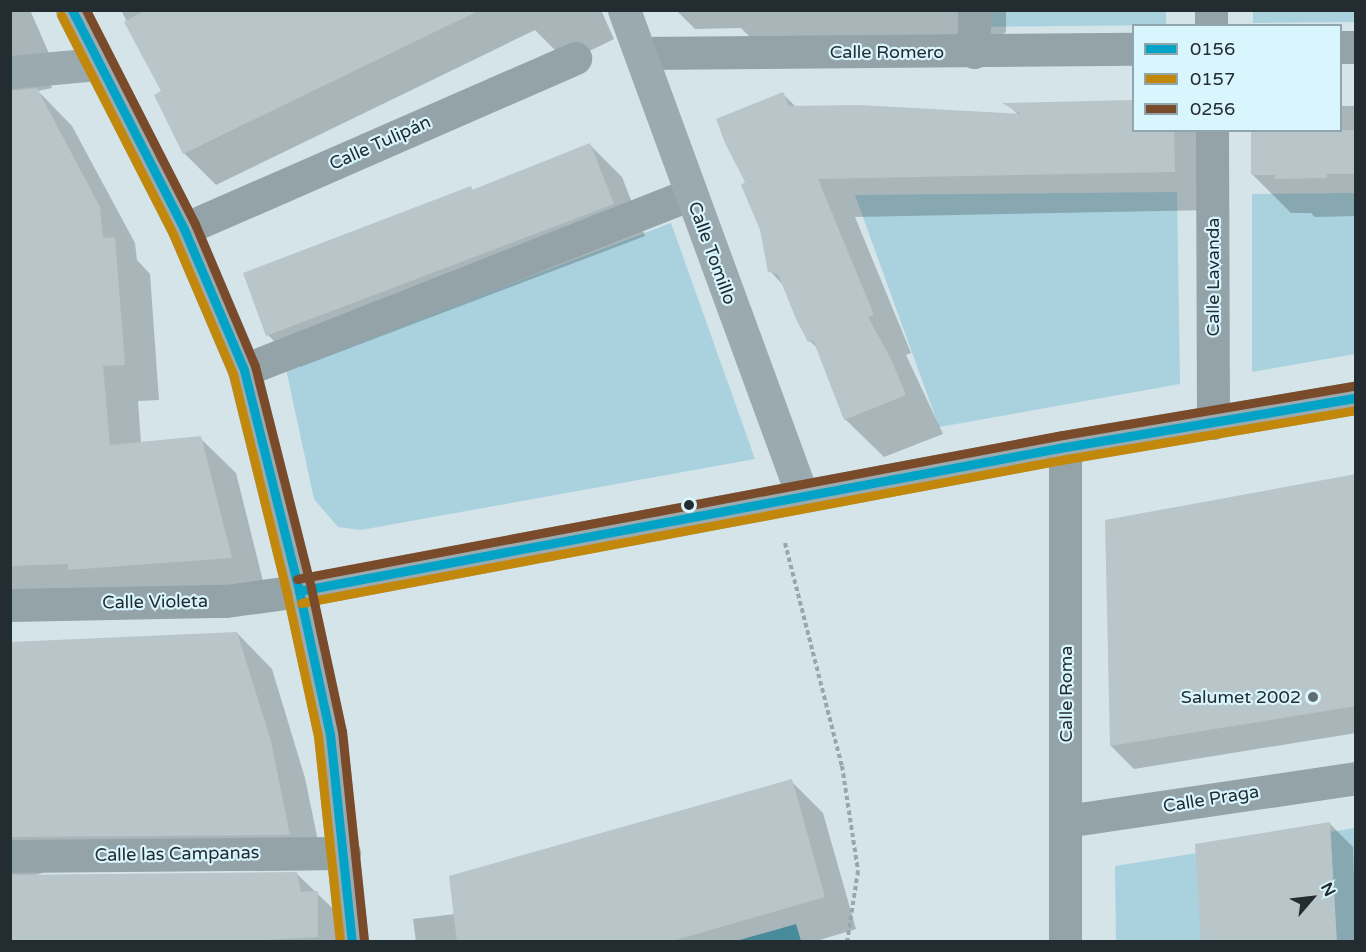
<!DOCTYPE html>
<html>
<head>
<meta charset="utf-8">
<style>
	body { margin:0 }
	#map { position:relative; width:1366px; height:952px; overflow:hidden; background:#d4e4e8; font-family:"Varela Round",sans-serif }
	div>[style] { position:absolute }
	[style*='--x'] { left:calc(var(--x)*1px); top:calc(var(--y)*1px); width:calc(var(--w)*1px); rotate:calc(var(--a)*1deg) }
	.green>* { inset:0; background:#a9d2de }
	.water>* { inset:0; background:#5baec2 }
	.shadow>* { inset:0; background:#0003 }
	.building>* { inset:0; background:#b8c5c9 }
	.path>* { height:4px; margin-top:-2px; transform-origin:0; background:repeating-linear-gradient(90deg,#99a7aa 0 4.5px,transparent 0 7.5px) }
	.street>* { height:33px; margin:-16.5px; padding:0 16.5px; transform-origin:16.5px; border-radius:16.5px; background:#93a3a7 }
	.secondary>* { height:33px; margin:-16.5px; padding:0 16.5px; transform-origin:16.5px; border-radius:16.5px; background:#9aaaaf }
	.bus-1>* { height:9px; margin:-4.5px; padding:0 4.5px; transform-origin:4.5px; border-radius:4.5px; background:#02a3c6 }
	.bus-2>* { height:9px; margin:-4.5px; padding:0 4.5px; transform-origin:4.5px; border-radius:4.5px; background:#c2880c }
	.bus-3>* { height:9px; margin:-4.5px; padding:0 4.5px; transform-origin:4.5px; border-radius:4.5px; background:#7a4b2a }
	.dots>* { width:16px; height:16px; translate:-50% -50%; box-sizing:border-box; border:3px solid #d9f5fe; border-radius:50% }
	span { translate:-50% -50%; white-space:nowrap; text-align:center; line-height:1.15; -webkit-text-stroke:4.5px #d9f5fe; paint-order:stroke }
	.street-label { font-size:18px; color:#232d31 }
	.poi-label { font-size:18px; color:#232d31 }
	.right { translate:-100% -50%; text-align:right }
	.frame { position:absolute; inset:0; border:12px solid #232d31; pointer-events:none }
	.legend { position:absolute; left:1132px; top:24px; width:210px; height:108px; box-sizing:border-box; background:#d9f5fe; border:2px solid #90a5ac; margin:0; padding:8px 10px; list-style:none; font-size:18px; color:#232d31 }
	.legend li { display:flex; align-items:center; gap:12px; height:30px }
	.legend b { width:30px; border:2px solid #90a5ac }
	.north { position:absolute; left:1282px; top:868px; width:60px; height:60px; -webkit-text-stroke:4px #d9f5fe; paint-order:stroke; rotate:62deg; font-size:16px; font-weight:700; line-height:24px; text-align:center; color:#232d31 }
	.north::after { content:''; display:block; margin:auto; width:21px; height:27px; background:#232d31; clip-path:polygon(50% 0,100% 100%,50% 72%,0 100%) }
</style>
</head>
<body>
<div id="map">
	<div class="green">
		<i style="clip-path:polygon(967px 11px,1166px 11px,1166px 25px,967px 27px)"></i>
		<i style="clip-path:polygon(1253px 11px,1355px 11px,1355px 22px,1253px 23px)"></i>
		<i style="clip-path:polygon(1177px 192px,1180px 384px,939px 427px,855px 195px)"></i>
		<i style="clip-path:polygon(1355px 193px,1355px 354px,1252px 372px,1252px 194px)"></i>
		<i style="clip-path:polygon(671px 223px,755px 459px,361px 530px,338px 527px,314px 499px,286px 369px)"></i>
		<i style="clip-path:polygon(1355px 828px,1355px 941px,1116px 941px,1115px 866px)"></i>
	</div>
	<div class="water">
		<i style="clip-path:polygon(796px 924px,801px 941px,736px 941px)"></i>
	</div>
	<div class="shadow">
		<i style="clip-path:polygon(10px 10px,30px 10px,62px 83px,50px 84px,52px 88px,38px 91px,72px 126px,135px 243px,137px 260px,150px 274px,159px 400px,138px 401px,141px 443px,200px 438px,236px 473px,266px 593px,10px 602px)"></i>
		<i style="clip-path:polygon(121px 10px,601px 10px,614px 39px,567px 62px,535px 30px,216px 185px,184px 153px,163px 92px)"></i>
		<i style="clip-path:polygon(676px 10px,1006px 10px,1006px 32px,1000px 36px,753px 40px,741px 28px,695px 29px)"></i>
		<i style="clip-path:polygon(783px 94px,797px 108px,1019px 115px,1011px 108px,1134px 130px,1197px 130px,1213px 210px,855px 217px,911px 353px,906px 355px,943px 434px,884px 457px,845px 419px,818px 349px,810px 341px,786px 288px,770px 271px,762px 230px,747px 183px)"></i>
		<i style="clip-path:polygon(1340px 106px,1356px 106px,1356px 216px,1315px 217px,1311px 213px,1291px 213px,1253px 175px,1340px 130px)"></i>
		<i style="clip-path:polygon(590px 145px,622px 177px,645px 236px,300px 367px,268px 335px,471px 188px,474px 191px)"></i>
		<i style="clip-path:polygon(1356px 476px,1356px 733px,1134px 769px,1111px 746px,1106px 521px)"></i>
		<i style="clip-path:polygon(237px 633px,272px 669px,305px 778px,324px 870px,46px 872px,36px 875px,297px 874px,353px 928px,353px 942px,10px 942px,10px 643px)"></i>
		<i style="clip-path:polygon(791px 781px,823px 813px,856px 929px,813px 942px,416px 942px,413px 919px,455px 914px)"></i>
		<i style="clip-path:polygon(1330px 824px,1353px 847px,1356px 942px,1202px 942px)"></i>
	</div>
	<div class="building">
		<i style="clip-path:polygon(146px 10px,480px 10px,183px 154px,154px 95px,161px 91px,124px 22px)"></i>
		<i style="clip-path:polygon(37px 88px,100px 207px,103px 238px,115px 237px,125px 365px,103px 366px,110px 445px,201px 436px,232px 558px,68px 570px,68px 564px,10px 566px,10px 91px)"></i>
		<i style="clip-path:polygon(783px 92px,789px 106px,859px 105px,1021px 114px,1002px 103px,1134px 100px,1134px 130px,1174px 130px,1175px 172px,818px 179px,874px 315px,868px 317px,891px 359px,906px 395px,844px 420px,813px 340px,808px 342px,796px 319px,778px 274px,768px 272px,760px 230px,741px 185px,745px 182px,725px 143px,716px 119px)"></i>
		<i style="clip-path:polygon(1251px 130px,1356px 130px,1356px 174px,1327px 174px,1327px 178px,1275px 179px,1275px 175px,1251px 175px)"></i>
		<i style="clip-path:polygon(590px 143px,614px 204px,266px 336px,243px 273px,471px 186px,472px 190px)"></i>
		<i style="clip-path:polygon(1356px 474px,1356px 706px,1110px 746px,1105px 520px)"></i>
		<i style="clip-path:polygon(237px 632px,271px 741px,290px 835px,10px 837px,10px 642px)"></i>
		<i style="clip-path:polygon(792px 779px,825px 897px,669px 942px,457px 942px,449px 876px)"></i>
		<i style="clip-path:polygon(1330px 822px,1337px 942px,1201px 942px,1195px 844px)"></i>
		<i style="clip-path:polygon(297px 872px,301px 892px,318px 891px,318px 937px,250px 941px,10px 942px,10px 875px)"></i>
	</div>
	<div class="path">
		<i style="--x:785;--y:543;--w:230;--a:75.7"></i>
		<i style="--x:842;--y:766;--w:106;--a:81.3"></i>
		<i style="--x:858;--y:871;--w:72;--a:98.8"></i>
	</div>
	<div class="street">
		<i style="--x:974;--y:10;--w:42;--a:90"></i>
		<i style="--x:1211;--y:10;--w:16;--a:90"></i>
		<i style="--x:1340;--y:47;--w:16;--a:0"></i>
		<i style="--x:641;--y:53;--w:493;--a:-0.5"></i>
		<i style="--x:1212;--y:130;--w:293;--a:89.8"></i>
		<i style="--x:184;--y:229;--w:427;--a:-23.6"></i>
		<i style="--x:244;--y:370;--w:479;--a:-21.5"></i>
		<i style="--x:1065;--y:447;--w:495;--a:90"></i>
		<i style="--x:10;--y:605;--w:216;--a:-1.1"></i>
		<i style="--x:226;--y:601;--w:74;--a:-7.8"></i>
		<i style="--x:1066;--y:821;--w:293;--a:-8.4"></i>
		<i style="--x:10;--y:856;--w:334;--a:-0.5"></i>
	</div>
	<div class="secondary">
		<i style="--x:72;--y:10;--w:246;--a:62.9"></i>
		<i style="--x:184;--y:229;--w:153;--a:66.9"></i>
		<i style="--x:244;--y:370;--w:228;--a:76"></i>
		<i style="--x:299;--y:591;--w:146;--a:77.8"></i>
		<i style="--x:330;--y:734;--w:209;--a:84"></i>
		<i style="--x:624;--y:10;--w:517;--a:69.85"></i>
		<i style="--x:10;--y:72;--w:88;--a:-5.2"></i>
		<i style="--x:299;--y:591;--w:779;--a:-10.65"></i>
		<i style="--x:1065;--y:447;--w:295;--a:-9.6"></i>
	</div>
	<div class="bus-1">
		<i style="--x:72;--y:10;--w:246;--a:62.9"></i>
		<i style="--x:184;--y:229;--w:153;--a:66.9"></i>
		<i style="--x:244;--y:370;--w:228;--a:76"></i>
		<i style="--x:299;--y:591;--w:146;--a:77.8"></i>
		<i style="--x:330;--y:734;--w:209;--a:84"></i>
		<i style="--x:299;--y:591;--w:779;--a:-10.65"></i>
		<i style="--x:1065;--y:447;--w:295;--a:-9.6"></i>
	</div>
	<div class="bus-2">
		<i style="--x:61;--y:15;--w:246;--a:62.9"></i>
		<i style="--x:173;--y:234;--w:152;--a:66.8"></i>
		<i style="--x:233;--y:374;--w:227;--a:76.2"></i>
		<i style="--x:287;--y:594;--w:145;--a:77.7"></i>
		<i style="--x:318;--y:736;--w:207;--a:83.9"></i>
		<i style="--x:301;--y:603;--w:779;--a:-10.65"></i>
		<i style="--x:1067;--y:459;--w:293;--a:-9.6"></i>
	</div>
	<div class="bus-3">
		<i style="--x:86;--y:10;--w:240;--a:63"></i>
		<i style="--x:195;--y:224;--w:154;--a:67.1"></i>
		<i style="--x:255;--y:366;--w:229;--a:75.8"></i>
		<i style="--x:311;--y:588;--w:146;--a:77.8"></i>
		<i style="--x:342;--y:731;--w:211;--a:84"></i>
		<i style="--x:297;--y:579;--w:779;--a:-10.65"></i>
		<i style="--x:1063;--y:435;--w:295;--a:-9.6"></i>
	</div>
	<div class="dots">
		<i style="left:689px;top:505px;background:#232d31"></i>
		<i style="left:1313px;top:697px;background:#616d71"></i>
	</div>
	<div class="street-label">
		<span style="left:887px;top:52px">Calle Romero</span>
		<span style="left:380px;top:143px;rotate:-24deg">Calle Tulipán</span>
		<span style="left:712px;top:253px;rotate:70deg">Calle Tomillo</span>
		<span style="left:1213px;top:277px;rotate:-90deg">Calle Lavanda</span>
		<span style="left:155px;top:602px;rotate:-1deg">Calle Violeta</span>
		<span style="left:1066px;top:694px;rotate:-90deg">Calle Roma</span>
		<span style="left:1211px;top:799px;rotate:-9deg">Calle Praga</span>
		<span style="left:177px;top:854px;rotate:-1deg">Calle las Campanas</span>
	</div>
	<div class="poi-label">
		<span class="right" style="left:1301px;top:697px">Salumet 2002</span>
	</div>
	<div class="frame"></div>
	<ul class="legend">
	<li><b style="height:8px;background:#02a3c6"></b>0156</li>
	<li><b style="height:8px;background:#c2880c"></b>0157</li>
	<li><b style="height:8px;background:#7a4b2a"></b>0256</li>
	</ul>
	<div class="north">N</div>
</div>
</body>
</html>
